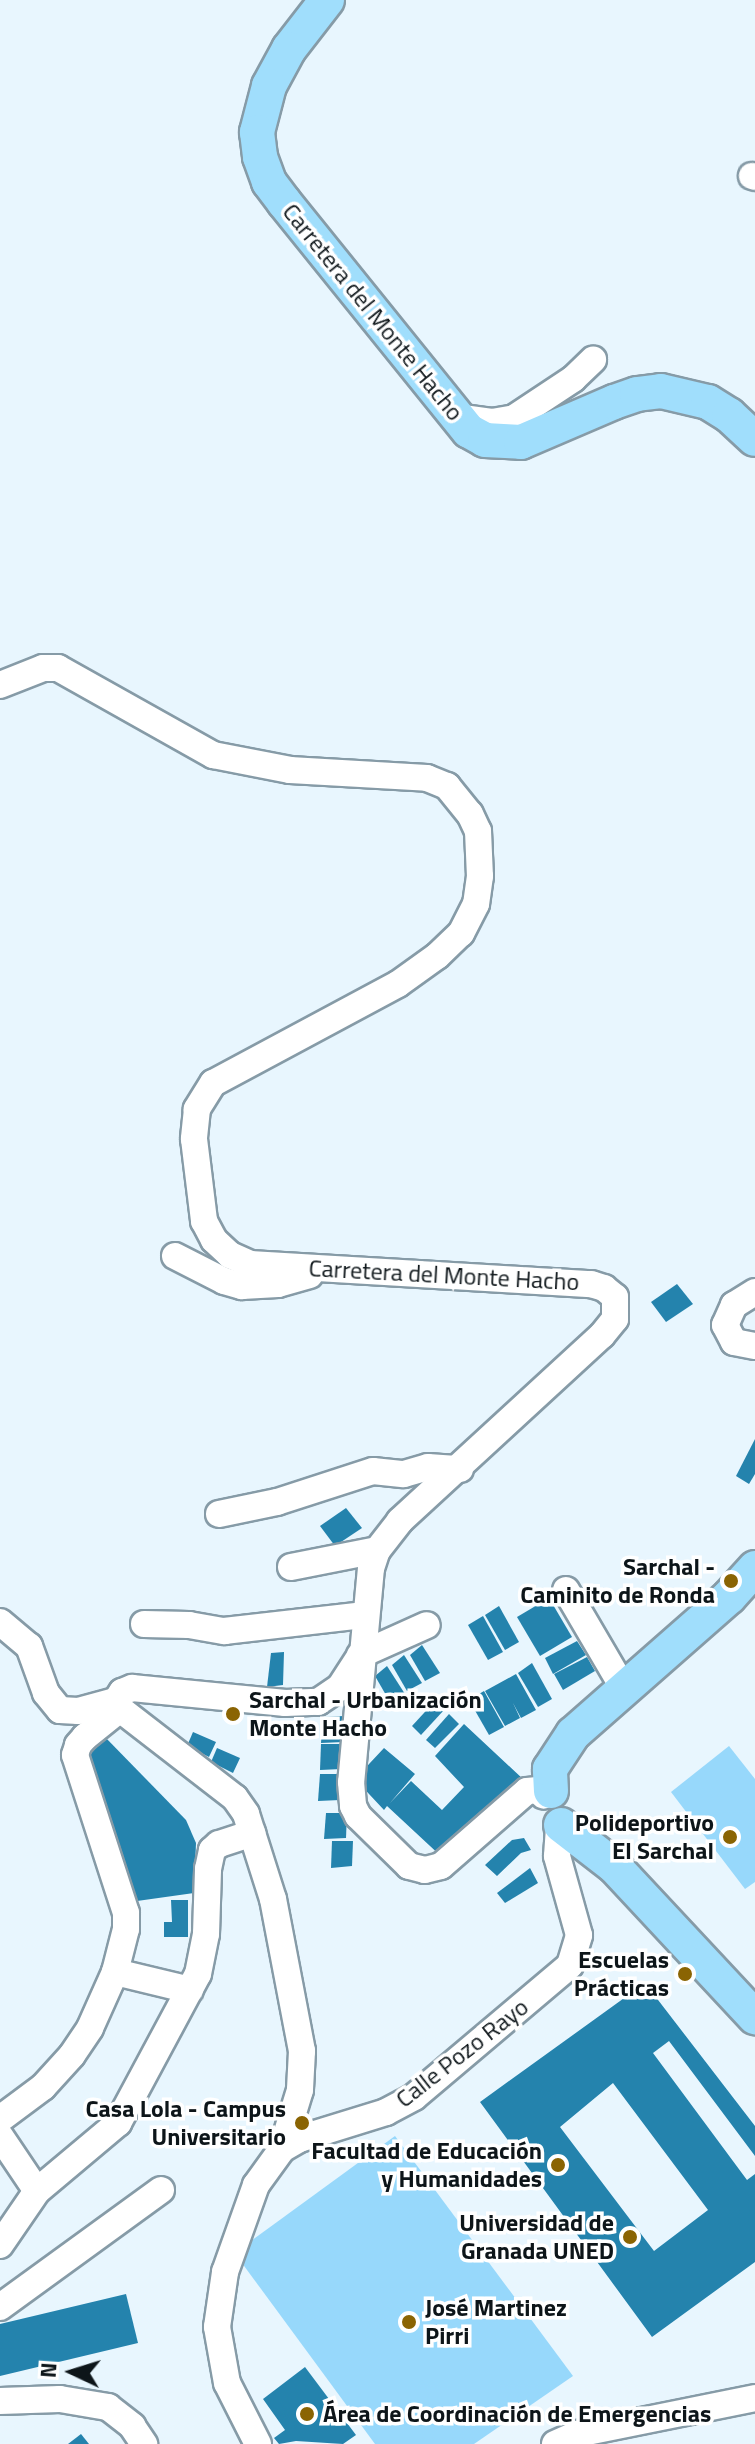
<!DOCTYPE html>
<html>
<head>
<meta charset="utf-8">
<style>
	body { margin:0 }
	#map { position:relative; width:755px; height:2444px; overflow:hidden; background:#e8f6fe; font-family:"Titillium Web",sans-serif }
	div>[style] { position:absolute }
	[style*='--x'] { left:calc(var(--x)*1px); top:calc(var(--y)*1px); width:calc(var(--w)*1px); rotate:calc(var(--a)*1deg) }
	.green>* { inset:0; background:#97d8fb }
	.building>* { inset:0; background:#2483ad }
	.roads { filter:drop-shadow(2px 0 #869ba7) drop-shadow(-2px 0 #869ba7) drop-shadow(0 2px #869ba7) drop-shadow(0 -2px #869ba7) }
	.minor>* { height:26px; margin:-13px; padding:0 13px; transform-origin:13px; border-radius:13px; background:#fff }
	.major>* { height:34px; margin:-17px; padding:0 17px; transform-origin:17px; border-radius:17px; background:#a0defc }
	.dots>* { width:22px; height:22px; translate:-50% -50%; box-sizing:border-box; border:4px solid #fff; border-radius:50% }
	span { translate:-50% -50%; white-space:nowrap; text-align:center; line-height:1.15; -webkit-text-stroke:7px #fff; paint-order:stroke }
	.street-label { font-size:24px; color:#0d1519 }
	.poi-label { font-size:24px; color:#0d1519; font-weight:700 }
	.right { translate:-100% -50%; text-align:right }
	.left { translate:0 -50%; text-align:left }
	.north { position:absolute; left:32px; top:2332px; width:80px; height:80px; -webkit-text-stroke:6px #fff; paint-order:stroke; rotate:274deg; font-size:22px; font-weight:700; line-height:32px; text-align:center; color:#0d1519 }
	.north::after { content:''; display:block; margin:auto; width:28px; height:36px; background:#0d1519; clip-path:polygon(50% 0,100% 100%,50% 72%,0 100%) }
</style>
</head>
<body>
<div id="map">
	<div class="green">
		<i style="clip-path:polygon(729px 1746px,755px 1779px,755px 1882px,745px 1889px,671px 1792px)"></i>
		<i style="clip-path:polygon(395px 2136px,573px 2376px,474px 2444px,375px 2444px,239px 2259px,244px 2246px)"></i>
	</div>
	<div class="building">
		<i style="clip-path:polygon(677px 1284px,693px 1304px,666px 1322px,651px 1302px)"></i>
		<i style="clip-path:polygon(755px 1439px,755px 1474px,749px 1484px,736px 1476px)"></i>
		<i style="clip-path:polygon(346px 1508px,362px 1528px,335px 1546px,320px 1526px)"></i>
		<i style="clip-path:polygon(549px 1598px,572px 1637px,540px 1656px,517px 1617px)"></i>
		<i style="clip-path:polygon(499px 1606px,519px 1642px,505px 1650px,485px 1615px)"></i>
		<i style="clip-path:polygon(483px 1616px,503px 1652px,488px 1660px,468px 1625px)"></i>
		<i style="clip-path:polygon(577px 1641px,586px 1655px,553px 1674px,545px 1658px)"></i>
		<i style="clip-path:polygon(422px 1645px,440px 1673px,425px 1681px,410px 1655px)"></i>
		<i style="clip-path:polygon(284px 1652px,283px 1685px,267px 1687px,271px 1653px)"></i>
		<i style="clip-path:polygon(404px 1655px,422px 1683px,407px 1691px,392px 1665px)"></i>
		<i style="clip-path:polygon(587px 1657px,595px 1671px,563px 1690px,554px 1674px)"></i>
		<i style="clip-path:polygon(532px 1663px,552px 1699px,538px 1707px,518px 1673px)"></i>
		<i style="clip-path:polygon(387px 1666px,405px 1694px,390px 1702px,375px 1676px)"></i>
		<i style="clip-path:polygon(516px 1674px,536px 1710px,521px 1718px,513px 1703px,520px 1718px,505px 1726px,485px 1691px)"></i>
		<i style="clip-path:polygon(484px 1691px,504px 1727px,489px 1735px,469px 1700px)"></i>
		<i style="clip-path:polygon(435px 1701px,444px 1710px,421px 1735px,412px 1726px)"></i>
		<i style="clip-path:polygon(449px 1714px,459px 1724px,435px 1748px,426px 1740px)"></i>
		<i style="clip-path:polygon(344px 1716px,343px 1742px,321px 1743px,323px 1717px)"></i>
		<i style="clip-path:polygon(464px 1724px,524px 1780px,444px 1859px,387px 1806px,384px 1810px,355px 1779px,384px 1748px,415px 1774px,390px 1803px,411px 1781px,442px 1810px,464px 1787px,435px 1756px)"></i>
		<i style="clip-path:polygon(193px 1732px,216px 1742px,209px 1757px,187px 1746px)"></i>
		<i style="clip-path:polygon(104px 1736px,186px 1820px,196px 1843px,194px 1893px,137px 1901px,88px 1748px)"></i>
		<i style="clip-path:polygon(321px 1744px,342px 1744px,341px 1769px,320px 1770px)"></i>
		<i style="clip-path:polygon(217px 1748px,240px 1758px,233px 1773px,211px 1762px)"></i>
		<i style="clip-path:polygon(320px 1774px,341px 1774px,340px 1800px,318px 1801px)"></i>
		<i style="clip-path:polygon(326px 1813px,347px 1813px,346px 1838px,324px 1839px)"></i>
		<i style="clip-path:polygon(524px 1838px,531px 1850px,521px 1853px,497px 1876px,485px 1865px,512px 1840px)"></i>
		<i style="clip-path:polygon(332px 1841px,353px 1841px,352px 1866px,331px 1868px)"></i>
		<i style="clip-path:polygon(530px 1868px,538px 1883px,505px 1903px,497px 1893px)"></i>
		<i style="clip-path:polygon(171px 1900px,188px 1900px,188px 1937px,164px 1937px,164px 1922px,172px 1922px)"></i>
		<i style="clip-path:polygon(evenodd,645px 1983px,755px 2126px,755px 2156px,669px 2041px,653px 2053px,747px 2180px,755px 2174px,755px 2262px,652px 2337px,480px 2102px,645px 1983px,613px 2083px,708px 2210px,654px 2251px,560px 2127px,613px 2083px)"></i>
		<i style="clip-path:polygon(126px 2294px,138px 2343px,0 2376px,0 2324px)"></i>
		<i style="clip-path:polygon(305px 2367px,356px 2435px,343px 2444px,296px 2441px,279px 2444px,274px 2438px,285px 2430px,263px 2399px)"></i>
		<i style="clip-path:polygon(81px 2434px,89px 2444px,68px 2444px)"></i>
	</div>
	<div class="roads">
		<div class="minor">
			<i style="--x:752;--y:176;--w:3;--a:18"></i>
			<i style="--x:457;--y:417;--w:35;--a:8"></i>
			<i style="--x:492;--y:422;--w:22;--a:-10"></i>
			<i style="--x:514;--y:418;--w:71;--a:-33.5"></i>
			<i style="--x:573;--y:379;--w:28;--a:-44"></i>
			<i style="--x:0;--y:685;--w:46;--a:-21.6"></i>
			<i style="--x:43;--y:668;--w:15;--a:0"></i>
			<i style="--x:58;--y:668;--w:178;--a:29.3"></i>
			<i style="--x:213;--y:755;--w:78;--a:11"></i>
			<i style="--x:290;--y:770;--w:137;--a:3.3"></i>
			<i style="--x:427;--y:778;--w:22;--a:22"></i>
			<i style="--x:447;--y:786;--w:36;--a:51"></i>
			<i style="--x:470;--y:814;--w:19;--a:65"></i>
			<i style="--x:478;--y:831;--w:45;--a:87.5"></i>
			<i style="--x:480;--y:876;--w:28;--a:98"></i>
			<i style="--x:476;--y:904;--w:33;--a:117"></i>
			<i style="--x:461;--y:933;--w:33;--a:136"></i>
			<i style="--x:437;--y:956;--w:48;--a:144.3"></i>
			<i style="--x:398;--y:984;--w:210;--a:151.8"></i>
			<i style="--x:213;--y:1083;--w:31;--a:122"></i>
			<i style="--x:197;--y:1109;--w:30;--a:96"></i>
			<i style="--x:194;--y:1139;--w:83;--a:83"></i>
			<i style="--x:204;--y:1221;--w:21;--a:62"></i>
			<i style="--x:214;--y:1240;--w:22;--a:43"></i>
			<i style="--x:230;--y:1255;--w:22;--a:24"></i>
			<i style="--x:250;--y:1264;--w:342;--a:3.4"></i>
			<i style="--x:591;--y:1284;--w:14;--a:17"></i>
			<i style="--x:604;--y:1288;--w:14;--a:39"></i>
			<i style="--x:615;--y:1297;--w:22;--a:90"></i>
			<i style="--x:615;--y:1319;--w:21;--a:129"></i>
			<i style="--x:602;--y:1335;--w:275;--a:137.4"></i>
			<i style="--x:400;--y:1521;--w:37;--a:128"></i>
			<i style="--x:377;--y:1550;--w:19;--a:108"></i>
			<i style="--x:371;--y:1568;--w:215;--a:95.3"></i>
			<i style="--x:351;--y:1782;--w:24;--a:85"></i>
			<i style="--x:353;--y:1806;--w:11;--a:63"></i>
			<i style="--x:358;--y:1816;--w:71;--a:44.4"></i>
			<i style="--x:409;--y:1866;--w:16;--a:14"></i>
			<i style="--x:425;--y:1870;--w:16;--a:-14"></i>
			<i style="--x:441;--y:1866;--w:114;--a:-41.1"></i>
			<i style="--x:527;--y:1791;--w:11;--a:-5"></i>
			<i style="--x:538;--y:1790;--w:8;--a:45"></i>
			<i style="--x:175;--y:1256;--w:55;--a:27"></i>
			<i style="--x:224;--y:1281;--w:19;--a:16"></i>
			<i style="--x:242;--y:1286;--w:36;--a:-3"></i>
			<i style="--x:278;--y:1284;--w:33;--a:-16"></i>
			<i style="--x:755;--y:1292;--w:25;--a:148"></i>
			<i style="--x:734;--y:1305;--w:22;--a:114"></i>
			<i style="--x:725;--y:1325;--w:19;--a:62"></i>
			<i style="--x:734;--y:1342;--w:21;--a:11"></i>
			<i style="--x:219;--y:1514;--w:59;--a:-11.7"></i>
			<i style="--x:277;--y:1502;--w:101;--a:-17.9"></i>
			<i style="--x:373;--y:1471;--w:31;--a:6"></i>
			<i style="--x:404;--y:1474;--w:25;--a:-16"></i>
			<i style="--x:428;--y:1467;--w:32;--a:4"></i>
			<i style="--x:291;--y:1567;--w:88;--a:-11.2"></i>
			<i style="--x:566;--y:1590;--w:113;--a:59.6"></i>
			<i style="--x:0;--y:1622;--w:38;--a:40"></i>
			<i style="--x:29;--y:1646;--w:50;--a:70.1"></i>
			<i style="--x:46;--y:1693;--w:22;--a:51"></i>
			<i style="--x:60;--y:1710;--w:18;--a:3"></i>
			<i style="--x:78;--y:1711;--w:39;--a:-15"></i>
			<i style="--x:144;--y:1624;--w:45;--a:1.3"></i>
			<i style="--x:189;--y:1625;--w:36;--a:10"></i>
			<i style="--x:224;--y:1631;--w:142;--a:-6.5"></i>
			<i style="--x:360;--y:1655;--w:73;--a:-24.1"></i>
			<i style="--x:116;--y:1701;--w:9;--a:63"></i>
			<i style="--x:120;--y:1709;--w:145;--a:37.7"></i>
			<i style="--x:235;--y:1798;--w:19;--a:55"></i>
			<i style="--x:246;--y:1814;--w:89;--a:72.4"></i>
			<i style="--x:273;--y:1899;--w:155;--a:79.2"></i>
			<i style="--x:302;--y:2051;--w:39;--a:93"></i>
			<i style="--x:300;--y:2090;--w:62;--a:107"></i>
			<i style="--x:116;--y:1701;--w:11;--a:-56"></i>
			<i style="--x:122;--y:1692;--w:11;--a:-22"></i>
			<i style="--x:132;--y:1688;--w:154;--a:5.6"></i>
			<i style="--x:285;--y:1703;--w:33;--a:-2"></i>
			<i style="--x:318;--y:1702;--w:27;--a:-34"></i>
			<i style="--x:340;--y:1687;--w:33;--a:-57"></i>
			<i style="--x:115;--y:1972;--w:77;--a:13.5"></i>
			<i style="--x:0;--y:2119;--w:54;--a:-36.7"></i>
			<i style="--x:43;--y:2087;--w:43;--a:-47.8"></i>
			<i style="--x:72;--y:2055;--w:32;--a:-56"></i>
			<i style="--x:90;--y:2028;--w:61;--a:-65.9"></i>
			<i style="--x:115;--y:1972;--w:44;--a:-75.7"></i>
			<i style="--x:126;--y:1929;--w:16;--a:-90"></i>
			<i style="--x:126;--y:1913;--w:166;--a:-107.9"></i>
			<i style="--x:75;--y:1755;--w:10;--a:-73"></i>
			<i style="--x:78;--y:1745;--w:11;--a:-49"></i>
			<i style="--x:85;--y:1737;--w:45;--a:-38.7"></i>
			<i style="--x:0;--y:2136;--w:66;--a:56.1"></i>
			<i style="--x:0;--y:2245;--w:65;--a:-55.6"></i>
			<i style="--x:37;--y:2191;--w:106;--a:-40"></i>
			<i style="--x:118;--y:2123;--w:169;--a:-61.8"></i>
			<i style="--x:198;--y:1974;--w:41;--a:-78.7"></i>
			<i style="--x:206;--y:1934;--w:65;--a:-88.2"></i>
			<i style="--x:208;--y:1869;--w:19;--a:-78"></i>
			<i style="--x:212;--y:1850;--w:9;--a:-41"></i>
			<i style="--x:219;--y:1844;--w:35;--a:-18"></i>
			<i style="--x:0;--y:2307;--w:199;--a:-36"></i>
			<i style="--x:0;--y:2401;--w:60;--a:-1.9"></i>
			<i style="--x:60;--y:2399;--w:49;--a:9.5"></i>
			<i style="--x:108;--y:2407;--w:31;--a:38"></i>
			<i style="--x:132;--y:2426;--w:22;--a:56"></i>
			<i style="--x:258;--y:2444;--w:68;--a:-116.9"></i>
			<i style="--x:227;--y:2383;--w:57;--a:-100.1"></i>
			<i style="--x:217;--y:2327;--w:56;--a:-81.7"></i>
			<i style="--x:225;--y:2272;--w:92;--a:-70.4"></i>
			<i style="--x:256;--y:2185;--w:44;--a:-54.2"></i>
			<i style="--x:282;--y:2149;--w:20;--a:-30"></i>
			<i style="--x:299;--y:2139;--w:91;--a:-17.2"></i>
			<i style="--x:386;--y:2112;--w:32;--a:-28"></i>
			<i style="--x:414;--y:2097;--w:204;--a:-40.2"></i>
			<i style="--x:570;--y:1965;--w:31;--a:-73"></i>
			<i style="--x:579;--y:1935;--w:82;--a:-105.6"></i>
			<i style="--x:557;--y:1856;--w:30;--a:-86"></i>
			<i style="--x:555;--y:2444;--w:24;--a:-24"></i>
			<i style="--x:577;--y:2434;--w:182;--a:-11.4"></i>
		</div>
		<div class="major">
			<i style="--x:327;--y:0;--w:62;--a:127.8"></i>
			<i style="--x:289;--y:49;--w:42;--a:118.4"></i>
			<i style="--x:269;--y:86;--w:48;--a:104.6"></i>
			<i style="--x:257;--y:132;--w:25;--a:83"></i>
			<i style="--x:260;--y:157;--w:27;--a:70"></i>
			<i style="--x:269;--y:182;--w:25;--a:53"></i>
			<i style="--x:284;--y:202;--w:294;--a:51.1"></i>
			<i style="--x:469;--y:431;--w:18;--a:29"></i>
			<i style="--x:485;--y:440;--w:36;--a:3"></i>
			<i style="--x:521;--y:442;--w:101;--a:-23.3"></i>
			<i style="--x:614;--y:402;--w:24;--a:-19"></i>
			<i style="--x:637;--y:394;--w:24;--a:-7"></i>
			<i style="--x:661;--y:391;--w:48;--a:13.2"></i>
			<i style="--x:708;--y:402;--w:25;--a:32"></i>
			<i style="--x:729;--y:415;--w:35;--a:43"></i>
			<i style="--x:551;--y:1791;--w:22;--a:-93"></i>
			<i style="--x:550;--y:1769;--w:42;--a:-56.7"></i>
			<i style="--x:573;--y:1734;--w:208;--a:-41.3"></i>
			<i style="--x:729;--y:1597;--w:39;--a:-48"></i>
			<i style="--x:561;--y:1825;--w:67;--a:37.7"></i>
			<i style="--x:614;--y:1866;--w:207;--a:47"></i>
		</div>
	</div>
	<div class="dots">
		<i style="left:731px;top:1581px;background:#8a6403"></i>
		<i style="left:233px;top:1714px;background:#8a6403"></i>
		<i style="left:730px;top:1837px;background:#8a6403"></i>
		<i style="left:685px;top:1974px;background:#8a6403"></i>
		<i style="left:302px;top:2123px;background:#8a6403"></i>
		<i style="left:558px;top:2165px;background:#8a6403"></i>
		<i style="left:630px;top:2237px;background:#8a6403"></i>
		<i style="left:409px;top:2322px;background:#8a6403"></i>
		<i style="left:307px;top:2414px;background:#8a6403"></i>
	</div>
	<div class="street-label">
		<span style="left:373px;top:312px;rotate:51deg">Carretera del Monte Hacho</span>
		<span style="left:444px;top:1275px;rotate:3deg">Carretera del Monte Hacho</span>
		<span style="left:462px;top:2053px;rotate:-38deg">Calle Pozo Rayo</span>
	</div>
	<div class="poi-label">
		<span class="right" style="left:715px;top:1581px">Sarchal -<br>Caminito de Ronda</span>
		<span class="left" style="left:249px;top:1714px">Sarchal - Urbanización<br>Monte Hacho</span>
		<span class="right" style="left:714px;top:1837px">Polideportivo<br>El Sarchal</span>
		<span class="right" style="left:669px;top:1974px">Escuelas<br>Prácticas</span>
		<span class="right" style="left:286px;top:2123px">Casa Lola - Campus<br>Universitario</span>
		<span class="right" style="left:542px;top:2165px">Facultad de Educación<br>y Humanidades</span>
		<span class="right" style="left:614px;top:2237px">Universidad de<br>Granada UNED</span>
		<span class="left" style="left:425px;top:2322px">José Martinez<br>Pirri</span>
		<span class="left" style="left:323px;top:2414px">Área de Coordinación de Emergencias</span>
	</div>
	<div class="north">N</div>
</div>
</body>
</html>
